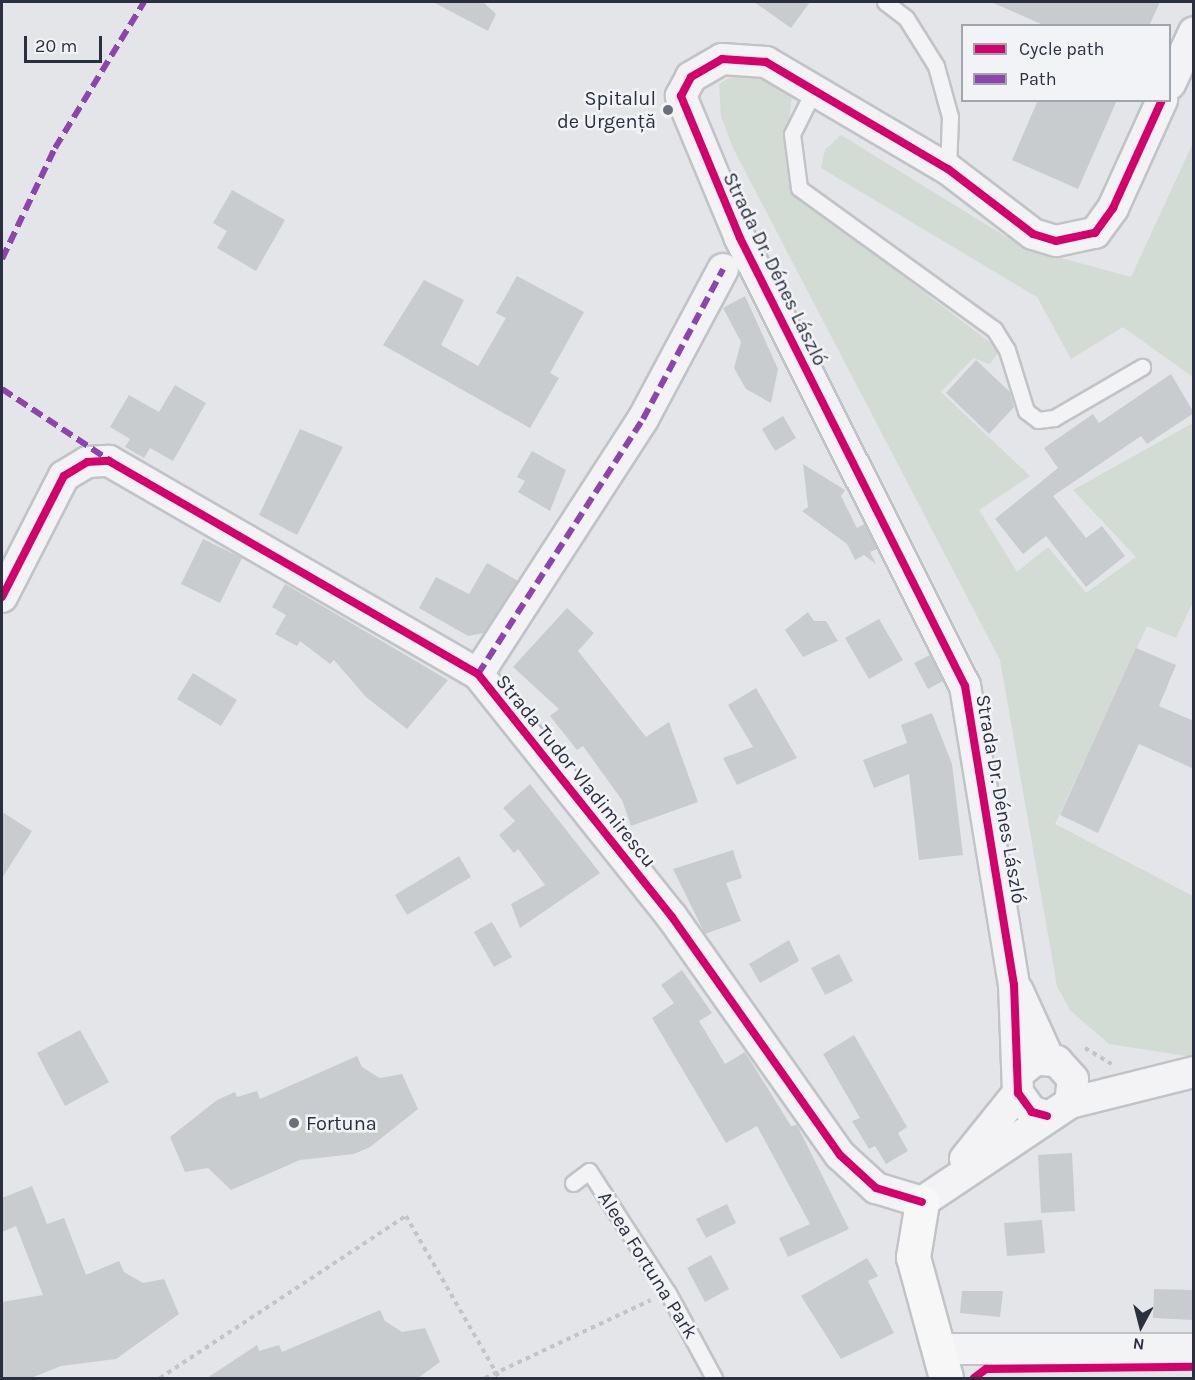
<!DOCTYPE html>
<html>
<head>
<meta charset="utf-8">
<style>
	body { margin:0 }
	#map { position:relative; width:1195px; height:1380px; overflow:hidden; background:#e3e5e8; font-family:Karla,sans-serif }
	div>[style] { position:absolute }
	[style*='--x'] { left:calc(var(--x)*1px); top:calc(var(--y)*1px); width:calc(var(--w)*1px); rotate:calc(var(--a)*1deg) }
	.green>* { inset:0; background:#d2dbd4 }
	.building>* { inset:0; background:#c9cccf }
	.path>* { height:4px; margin-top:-2px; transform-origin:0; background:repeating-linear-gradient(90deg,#c3c3c8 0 4.5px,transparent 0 9px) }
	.roads { filter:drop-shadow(2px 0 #c1c3c6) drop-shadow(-2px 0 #c1c3c6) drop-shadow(0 2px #c1c3c6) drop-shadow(0 -2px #c1c3c6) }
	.lane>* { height:15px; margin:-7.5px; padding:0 7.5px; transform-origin:7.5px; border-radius:7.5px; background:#f3f3f5 }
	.street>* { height:30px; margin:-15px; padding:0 15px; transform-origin:15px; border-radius:15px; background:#f3f3f5 }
	.secondary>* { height:33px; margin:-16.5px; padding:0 16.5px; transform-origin:16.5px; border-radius:16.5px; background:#f7f7f7 }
	.quiet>* { height:6px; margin-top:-3px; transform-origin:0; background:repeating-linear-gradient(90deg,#8e44ad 0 12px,transparent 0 18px) }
	.cycleway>* { height:8px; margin:-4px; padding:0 4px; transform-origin:4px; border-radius:4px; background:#d6006c }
	.dots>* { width:16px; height:16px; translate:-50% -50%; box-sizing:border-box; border:3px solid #f2f3f7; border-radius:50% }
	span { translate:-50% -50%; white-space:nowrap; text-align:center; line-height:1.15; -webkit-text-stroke:5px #f2f3f7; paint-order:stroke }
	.poi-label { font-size:20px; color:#2b3040 }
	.right { translate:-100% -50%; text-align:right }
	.left { translate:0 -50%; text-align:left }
	.street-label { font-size:20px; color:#2b3040 }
	.frame { position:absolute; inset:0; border:3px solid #2b3040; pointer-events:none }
	.legend { position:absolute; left:961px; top:24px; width:210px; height:78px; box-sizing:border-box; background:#f2f3f7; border:2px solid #a2a5ae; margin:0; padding:8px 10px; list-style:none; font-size:18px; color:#2b3040 }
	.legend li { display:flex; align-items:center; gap:12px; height:30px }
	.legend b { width:30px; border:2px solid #a2a5ae }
	.north { position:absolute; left:1111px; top:1296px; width:60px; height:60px; -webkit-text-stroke:4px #f2f3f7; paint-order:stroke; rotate:187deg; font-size:16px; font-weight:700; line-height:24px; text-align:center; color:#2b3040 }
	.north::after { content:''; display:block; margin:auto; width:21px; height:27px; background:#2b3040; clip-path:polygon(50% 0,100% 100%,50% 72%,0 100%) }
	.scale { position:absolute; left:24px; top:36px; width:78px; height:27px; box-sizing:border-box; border:3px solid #2b3040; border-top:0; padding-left:8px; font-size:18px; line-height:21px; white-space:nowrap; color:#2b3040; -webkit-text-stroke:4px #f2f3f7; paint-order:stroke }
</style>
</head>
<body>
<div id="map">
	<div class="green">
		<i style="clip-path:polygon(744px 69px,793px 88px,786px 143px,803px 200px,1000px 350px,990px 364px,973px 358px,941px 392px,1030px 476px,979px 510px,1017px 572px,1048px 547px,1086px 593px,1136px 557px,1073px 490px,1193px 423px,1193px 602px,1176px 638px,1147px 626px,1055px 824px,1193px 896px,1193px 1057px,1109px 1044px,1070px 1010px,1057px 986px,1000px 660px,733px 148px,721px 116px,719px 84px)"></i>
		<i style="clip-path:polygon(841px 135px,1024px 248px,1131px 277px,1193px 143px,1193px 377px,1123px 327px,1071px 359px,1037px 297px,821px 168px,825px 150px)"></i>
	</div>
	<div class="building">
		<i style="clip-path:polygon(433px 2px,483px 2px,496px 14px,488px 31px)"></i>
		<i style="clip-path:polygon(754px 2px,810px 2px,791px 28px)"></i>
		<i style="clip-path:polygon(991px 2px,1160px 2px,1149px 26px,1046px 26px)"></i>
		<i style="clip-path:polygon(1038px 100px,1117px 100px,1078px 189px,1012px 160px)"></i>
		<i style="clip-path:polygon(232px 190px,285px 220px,256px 271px,217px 248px,227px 231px,213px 223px)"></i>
		<i style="clip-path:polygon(517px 276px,584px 312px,550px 373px,559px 378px,530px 428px,383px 345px,424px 280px,464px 300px,441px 345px,478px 366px,506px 318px,496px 313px)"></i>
		<i style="clip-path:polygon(745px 296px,778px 369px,771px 403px,746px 389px,734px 368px,741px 342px,723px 308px)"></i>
		<i style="clip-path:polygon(976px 360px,1010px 392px,1014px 407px,989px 434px,946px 393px)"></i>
		<i style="clip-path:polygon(1171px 374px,1194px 413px,1147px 444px,1141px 436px,1053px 496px,1086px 538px,1102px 526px,1125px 556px,1086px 587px,1046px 536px,1023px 554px,995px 519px,1058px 468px,1044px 448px,1093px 414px,1099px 423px)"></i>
		<i style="clip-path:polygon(175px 385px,206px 403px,173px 461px,150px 448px,144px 458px,125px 447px,130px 439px,110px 427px,129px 395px,159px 412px)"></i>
		<i style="clip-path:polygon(783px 416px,796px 438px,775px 451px,762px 429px)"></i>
		<i style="clip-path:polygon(300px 429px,343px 447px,297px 535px,259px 515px)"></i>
		<i style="clip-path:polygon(532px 451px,566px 470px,550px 511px,518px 492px,525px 481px,517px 477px)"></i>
		<i style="clip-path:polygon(803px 464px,845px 490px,841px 496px,857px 528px,864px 524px,877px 549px,870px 552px,876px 564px,864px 555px,855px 560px,847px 544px,802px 511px,808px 507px)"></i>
		<i style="clip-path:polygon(203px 539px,242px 558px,220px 603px,181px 584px)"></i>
		<i style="clip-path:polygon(487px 563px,518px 581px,484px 633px,468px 636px,419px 608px,436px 577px,469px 594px)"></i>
		<i style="clip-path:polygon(285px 584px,448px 680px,407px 729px,366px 697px,334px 660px,330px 664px,300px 641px,297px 646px,275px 634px,286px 615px,272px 607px)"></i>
		<i style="clip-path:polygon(567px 608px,594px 633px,578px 651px,646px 737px,669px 722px,698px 802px,631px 826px,622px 800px,583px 746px,577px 750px,550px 716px,559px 709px,513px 667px)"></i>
		<i style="clip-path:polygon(808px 612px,814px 621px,826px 621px,838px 641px,803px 657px,785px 630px)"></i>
		<i style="clip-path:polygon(879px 619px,903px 660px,869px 679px,845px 638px)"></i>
		<i style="clip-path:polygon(1136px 648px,1176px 665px,1159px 706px,1194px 721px,1194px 769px,1139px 744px,1098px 833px,1060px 815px)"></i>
		<i style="clip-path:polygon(930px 655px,943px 681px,928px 689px,914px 663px)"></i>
		<i style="clip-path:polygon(193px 673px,237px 700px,221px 726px,177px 699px)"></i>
		<i style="clip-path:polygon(756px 688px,797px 758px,737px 785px,723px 758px,753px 747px,728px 705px)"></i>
		<i style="clip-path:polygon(932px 713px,952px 764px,963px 855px,919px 860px,909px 774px,874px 788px,863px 760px,907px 743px,901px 725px)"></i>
		<i style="clip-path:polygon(530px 784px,600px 873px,520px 928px,511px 904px,545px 885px,518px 849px,514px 853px,499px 835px,515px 821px,503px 808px)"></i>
		<i style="clip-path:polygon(2px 812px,32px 831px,2px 878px)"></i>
		<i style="clip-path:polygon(733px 850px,742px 878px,726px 883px,741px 921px,705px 934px,673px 869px)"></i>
		<i style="clip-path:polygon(459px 856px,471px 877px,407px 915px,395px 895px)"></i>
		<i style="clip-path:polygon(492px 922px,512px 957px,494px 967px,474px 932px)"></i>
		<i style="clip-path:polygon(789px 940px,799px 961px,760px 983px,749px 964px)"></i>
		<i style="clip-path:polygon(839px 954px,853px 981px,825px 995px,811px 968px)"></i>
		<i style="clip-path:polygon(682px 970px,712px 1013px,699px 1021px,725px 1064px,745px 1052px,791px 1126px,797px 1125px,849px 1229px,788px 1257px,779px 1238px,810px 1224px,757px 1126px,726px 1143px,652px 1018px,674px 1003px,661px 985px)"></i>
		<i style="clip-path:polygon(80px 1030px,109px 1082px,65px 1106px,37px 1053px)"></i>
		<i style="clip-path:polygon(854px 1035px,907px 1127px,898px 1133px,908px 1151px,886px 1164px,875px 1146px,869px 1149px,852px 1121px,860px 1118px,823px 1054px)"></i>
		<i style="clip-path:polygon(357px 1056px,362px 1067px,380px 1078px,402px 1074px,418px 1109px,370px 1147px,354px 1154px,300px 1160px,231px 1190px,208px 1168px,185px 1172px,170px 1137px,217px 1100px,235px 1092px,237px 1097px,257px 1091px,260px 1099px)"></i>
		<i style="clip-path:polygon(1072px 1153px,1075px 1211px,1041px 1213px,1038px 1155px)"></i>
		<i style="clip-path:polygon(32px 1186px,47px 1224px,64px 1218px,86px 1275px,119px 1261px,124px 1272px,143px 1283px,164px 1279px,179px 1314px,116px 1359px,61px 1366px,31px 1378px,2px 1378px,2px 1302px,43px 1295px,16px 1226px,2px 1232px,2px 1198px)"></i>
		<i style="clip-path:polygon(727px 1204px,736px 1223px,706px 1238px,696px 1219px)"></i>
		<i style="clip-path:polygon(1042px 1220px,1045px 1253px,1007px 1256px,1004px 1223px)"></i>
		<i style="clip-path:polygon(711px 1255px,729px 1289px,705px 1302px,687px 1268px)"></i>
		<i style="clip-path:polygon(867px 1258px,878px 1276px,868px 1281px,894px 1333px,841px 1359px,801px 1296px)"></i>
		<i style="clip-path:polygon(1154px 1289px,1194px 1290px,1194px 1320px,1153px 1318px)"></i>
		<i style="clip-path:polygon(962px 1291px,1003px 1291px,1000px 1317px,960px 1313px)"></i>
		<i style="clip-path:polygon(380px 1310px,385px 1321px,402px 1332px,425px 1328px,440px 1362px,418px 1378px,207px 1378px,257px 1345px,259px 1351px,279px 1345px,282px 1352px)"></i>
	</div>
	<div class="path">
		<i style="--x:1085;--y:1048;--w:31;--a:31"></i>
		<i style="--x:160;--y:1378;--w:295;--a:-33.4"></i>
		<i style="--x:406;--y:1216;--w:187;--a:60.1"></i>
		<i style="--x:485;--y:1378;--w:183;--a:-25.2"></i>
	</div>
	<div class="roads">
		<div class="lane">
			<i style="--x:885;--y:2;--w:26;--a:37"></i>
			<i style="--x:906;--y:18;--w:57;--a:58"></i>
			<i style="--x:936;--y:66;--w:53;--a:74.6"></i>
			<i style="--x:950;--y:117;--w:52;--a:92.2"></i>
			<i style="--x:814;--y:90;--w:49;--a:116.6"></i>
			<i style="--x:792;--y:134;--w:54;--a:82.6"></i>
			<i style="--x:799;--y:188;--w:241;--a:35.9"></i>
			<i style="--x:994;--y:329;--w:25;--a:58"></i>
			<i style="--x:1007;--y:350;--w:64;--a:72.7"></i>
			<i style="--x:1026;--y:411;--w:15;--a:37"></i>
			<i style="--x:1038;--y:420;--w:16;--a:-7"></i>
			<i style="--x:1054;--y:418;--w:102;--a:-30.1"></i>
			<i style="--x:573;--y:1183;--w:20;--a:-37"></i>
			<i style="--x:589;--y:1171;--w:145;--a:57.1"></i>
			<i style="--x:668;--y:1293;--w:97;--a:61.6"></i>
		</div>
		<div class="street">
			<i style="--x:1170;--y:84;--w:57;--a:-65.2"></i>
			<i style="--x:2;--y:597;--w:136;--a:-62.9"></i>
			<i style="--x:64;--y:476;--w:27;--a:-31"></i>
			<i style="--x:87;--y:462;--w:22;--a:-3"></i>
			<i style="--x:109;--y:461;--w:426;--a:30"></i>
			<i style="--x:478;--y:674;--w:311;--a:51.4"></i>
			<i style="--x:672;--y:917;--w:291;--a:54.8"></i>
			<i style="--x:840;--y:1155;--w:49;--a:42.5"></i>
			<i style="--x:876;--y:1188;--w:48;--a:16.9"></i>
			<i style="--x:922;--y:1202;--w:178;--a:-33.8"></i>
			<i style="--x:1070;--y:1103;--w:24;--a:-83"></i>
			<i style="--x:1073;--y:1079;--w:24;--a:-132"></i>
			<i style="--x:1057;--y:1061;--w:22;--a:-177"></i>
			<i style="--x:1035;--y:1060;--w:19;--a:141"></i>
			<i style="--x:478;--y:674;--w:304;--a:-57.1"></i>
			<i style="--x:643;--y:419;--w:170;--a:-61.9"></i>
			<i style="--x:1018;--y:991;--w:75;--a:65.5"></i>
			<i style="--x:1070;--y:1103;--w:128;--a:-14"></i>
			<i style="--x:1047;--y:1116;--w:16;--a:-165"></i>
			<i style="--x:1032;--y:1112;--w:24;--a:-126"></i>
			<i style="--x:1018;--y:1093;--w:108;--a:-92.1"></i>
			<i style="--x:1014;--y:985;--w:303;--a:-99.3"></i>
			<i style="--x:965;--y:686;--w:501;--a:-116.67"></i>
			<i style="--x:740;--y:238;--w:154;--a:-112.6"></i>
			<i style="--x:681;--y:96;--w:21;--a:-62"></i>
			<i style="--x:691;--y:77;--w:36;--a:-30"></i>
			<i style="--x:722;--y:59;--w:44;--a:3.9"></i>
			<i style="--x:766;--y:62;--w:211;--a:30.5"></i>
			<i style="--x:948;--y:169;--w:107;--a:37.4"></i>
			<i style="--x:1033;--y:234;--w:24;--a:17"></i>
			<i style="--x:1056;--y:241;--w:40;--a:-12"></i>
			<i style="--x:1095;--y:233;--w:31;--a:-54"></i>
			<i style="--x:1113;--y:208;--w:119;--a:-65.6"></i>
			<i style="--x:965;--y:1159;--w:85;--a:-51.2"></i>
			<i style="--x:938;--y:1349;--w:256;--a:0"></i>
		</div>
		<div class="secondary">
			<i style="--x:922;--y:1202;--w:56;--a:99.3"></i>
			<i style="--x:913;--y:1257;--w:125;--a:74.7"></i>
		</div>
	</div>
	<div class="quiet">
		<i style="--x:2;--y:259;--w:123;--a:-64.5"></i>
		<i style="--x:55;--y:148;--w:171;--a:-58.6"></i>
		<i style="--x:2;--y:389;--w:128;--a:33.6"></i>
		<i style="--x:478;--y:674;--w:304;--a:-57.1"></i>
		<i style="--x:643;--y:419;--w:170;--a:-61.9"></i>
	</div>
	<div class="cycleway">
		<i style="--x:2;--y:597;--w:136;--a:-62.9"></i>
		<i style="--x:64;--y:476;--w:27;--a:-31"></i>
		<i style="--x:87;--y:462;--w:22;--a:-3"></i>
		<i style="--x:109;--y:461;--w:426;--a:30"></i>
		<i style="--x:478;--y:674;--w:311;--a:51.4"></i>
		<i style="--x:672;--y:917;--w:291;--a:54.8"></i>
		<i style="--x:840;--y:1155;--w:49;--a:42.5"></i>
		<i style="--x:876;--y:1188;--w:48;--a:16.9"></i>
		<i style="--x:1047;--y:1116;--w:16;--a:-165"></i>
		<i style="--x:1032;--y:1112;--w:24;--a:-126"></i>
		<i style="--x:1018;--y:1093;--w:108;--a:-92.1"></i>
		<i style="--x:1014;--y:985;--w:303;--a:-99.3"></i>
		<i style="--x:965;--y:686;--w:501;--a:-116.67"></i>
		<i style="--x:740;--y:238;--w:154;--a:-112.6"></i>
		<i style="--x:681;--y:96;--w:21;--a:-62"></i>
		<i style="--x:691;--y:77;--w:36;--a:-30"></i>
		<i style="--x:722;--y:59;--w:44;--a:3.9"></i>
		<i style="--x:766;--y:62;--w:211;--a:30.5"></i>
		<i style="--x:948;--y:169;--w:107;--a:37.4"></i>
		<i style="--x:1033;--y:234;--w:24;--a:17"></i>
		<i style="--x:1056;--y:241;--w:40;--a:-12"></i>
		<i style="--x:1095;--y:233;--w:31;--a:-54"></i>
		<i style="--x:1113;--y:208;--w:119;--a:-65.6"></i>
		<i style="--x:974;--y:1378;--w:15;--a:-37"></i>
		<i style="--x:986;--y:1369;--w:208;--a:-0.6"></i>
	</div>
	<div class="dots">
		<i style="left:668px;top:110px;background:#6b6f7b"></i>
		<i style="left:294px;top:1123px;background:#6b6f7b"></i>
	</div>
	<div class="poi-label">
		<span class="right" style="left:656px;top:110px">Spitalul<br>de Urgență</span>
		<span class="left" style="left:306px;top:1123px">Fortuna</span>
	</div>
	<div class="street-label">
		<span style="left:775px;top:269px;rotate:64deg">Strada Dr. Dénes László</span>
		<span style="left:576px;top:771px;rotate:51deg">Strada Tudor Vladimirescu</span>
		<span style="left:1001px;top:799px;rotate:80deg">Strada Dr. Dénes László</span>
		<span style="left:648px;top:1265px;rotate:58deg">Aleea Fortuna Park</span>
	</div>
	<div class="frame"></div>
	<ul class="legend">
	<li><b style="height:8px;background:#d6006c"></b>Cycle path</li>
	<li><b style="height:8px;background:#8e44ad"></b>Path</li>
	</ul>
	<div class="north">N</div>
	<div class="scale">20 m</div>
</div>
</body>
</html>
